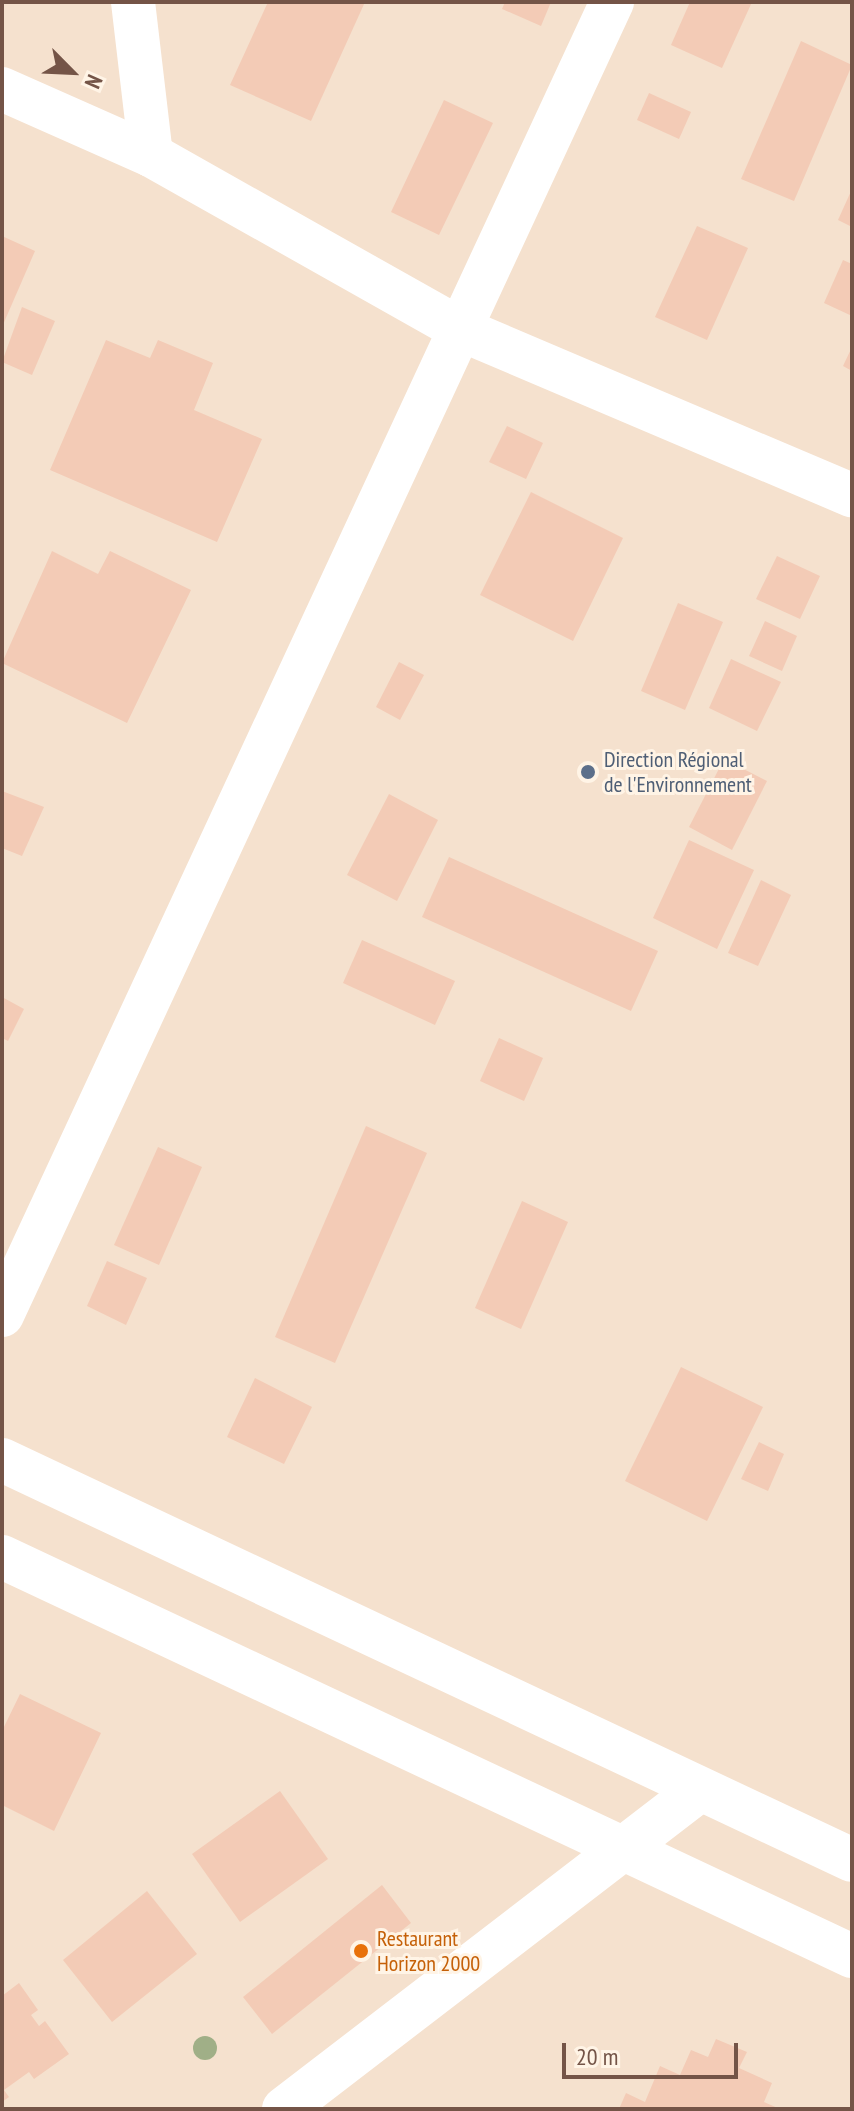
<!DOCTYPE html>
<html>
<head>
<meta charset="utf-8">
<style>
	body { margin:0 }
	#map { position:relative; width:854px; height:2111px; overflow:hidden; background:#fdf0e0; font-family:"PT Sans Narrow",sans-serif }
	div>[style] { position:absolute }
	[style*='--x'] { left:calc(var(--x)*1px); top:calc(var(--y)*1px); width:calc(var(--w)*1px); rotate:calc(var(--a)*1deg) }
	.residential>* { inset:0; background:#f5e1ce }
	.building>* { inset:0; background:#f3cbb6 }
	.street>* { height:44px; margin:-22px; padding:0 22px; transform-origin:22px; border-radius:22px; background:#fff }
	.secondary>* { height:44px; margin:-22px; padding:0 22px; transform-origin:22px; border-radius:22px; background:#fff }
	.trees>* { width:24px; height:24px; margin:-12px; border-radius:50%; background:#a0af87 }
	.dots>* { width:22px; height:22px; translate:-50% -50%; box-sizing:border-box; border:4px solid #fff4e6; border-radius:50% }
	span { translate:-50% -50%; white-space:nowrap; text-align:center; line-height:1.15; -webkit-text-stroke:6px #fff4e6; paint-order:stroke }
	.service-label { font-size:22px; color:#4e5e75 }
	.left { translate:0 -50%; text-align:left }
	.food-label { font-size:22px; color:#c56008 }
	.frame { position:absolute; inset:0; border:4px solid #745447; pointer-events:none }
	.north { position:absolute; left:32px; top:32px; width:80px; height:80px; -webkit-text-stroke:6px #fff4e6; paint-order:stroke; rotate:114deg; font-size:22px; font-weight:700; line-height:32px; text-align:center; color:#745447 }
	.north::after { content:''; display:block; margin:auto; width:28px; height:36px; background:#745447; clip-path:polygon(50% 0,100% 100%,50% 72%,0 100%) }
	.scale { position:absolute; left:562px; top:2043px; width:176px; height:36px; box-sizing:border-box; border:4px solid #745447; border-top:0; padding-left:10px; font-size:24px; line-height:28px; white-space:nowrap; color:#745447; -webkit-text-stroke:6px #fff4e6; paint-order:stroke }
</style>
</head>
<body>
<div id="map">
	<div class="residential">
		<i style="clip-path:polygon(2px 2px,852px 2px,852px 2109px,2px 2109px)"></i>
	</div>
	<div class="building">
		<i style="clip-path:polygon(268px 2px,365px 2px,311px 121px,230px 85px)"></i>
		<i style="clip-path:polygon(505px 2px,551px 2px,541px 26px,502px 9px)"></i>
		<i style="clip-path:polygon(690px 2px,752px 2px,722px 68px,671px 45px)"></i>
		<i style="clip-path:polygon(801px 41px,852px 65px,794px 201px,741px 179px)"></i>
		<i style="clip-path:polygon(649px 93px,691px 112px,679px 139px,637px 120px)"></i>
		<i style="clip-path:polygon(444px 100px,493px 123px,439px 235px,391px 212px)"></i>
		<i style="clip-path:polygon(852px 189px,852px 227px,838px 220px)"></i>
		<i style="clip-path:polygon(697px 226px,748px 248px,707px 340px,655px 317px)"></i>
		<i style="clip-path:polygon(2px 236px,35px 251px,2px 327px)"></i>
		<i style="clip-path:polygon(843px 260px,852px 264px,852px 316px,824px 303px)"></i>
		<i style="clip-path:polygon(22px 307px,55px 321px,32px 375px,2px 362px)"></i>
		<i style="clip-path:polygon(106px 340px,150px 358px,158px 340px,213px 363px,194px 410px,262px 439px,217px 542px,50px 470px)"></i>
		<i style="clip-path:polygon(852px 347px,852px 371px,843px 366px)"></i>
		<i style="clip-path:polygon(507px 426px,543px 443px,526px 479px,489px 462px)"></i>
		<i style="clip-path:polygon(531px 492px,623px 538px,573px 641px,480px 595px)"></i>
		<i style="clip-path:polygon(52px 551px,98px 574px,110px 551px,191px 590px,127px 723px,2px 663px)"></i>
		<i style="clip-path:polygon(777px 556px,820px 576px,800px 619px,756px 599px)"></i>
		<i style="clip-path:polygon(678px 603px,723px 622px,685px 710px,641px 691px)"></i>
		<i style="clip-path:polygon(765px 621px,797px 636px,782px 671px,749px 656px)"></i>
		<i style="clip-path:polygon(731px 659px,781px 682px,757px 731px,709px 708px)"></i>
		<i style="clip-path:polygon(399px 662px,424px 675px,400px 720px,376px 707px)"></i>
		<i style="clip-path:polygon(724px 759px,767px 781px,732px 850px,689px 827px)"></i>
		<i style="clip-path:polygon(2px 791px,44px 807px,22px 856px,2px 848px)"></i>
		<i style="clip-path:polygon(389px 794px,438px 820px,397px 901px,347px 875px)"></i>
		<i style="clip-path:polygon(689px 840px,754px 870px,717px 949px,653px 918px)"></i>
		<i style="clip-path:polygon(449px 857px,658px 951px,631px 1011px,422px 917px)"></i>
		<i style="clip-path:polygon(761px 880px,791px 895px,758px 966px,728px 953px)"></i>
		<i style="clip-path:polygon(362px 940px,455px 981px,435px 1025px,343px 983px)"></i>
		<i style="clip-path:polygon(2px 997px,24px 1009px,8px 1041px,2px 1038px)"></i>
		<i style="clip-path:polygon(499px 1038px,543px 1058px,524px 1101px,480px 1081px)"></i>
		<i style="clip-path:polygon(366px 1126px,427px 1153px,335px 1363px,275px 1337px)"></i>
		<i style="clip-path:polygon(158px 1147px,202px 1167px,159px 1265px,114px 1245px)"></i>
		<i style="clip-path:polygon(522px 1201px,568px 1222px,521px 1329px,475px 1308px)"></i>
		<i style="clip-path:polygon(107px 1261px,147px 1278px,126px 1325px,87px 1306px)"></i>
		<i style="clip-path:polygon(681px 1367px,763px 1407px,707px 1521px,625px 1481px)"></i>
		<i style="clip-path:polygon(255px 1378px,312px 1407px,284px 1464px,227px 1437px)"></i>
		<i style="clip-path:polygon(759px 1442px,784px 1454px,768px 1491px,741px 1479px)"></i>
		<i style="clip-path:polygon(20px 1694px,101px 1733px,54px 1831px,2px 1805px,2px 1731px)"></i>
		<i style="clip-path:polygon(280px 1791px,328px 1859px,240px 1922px,192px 1854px)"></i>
		<i style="clip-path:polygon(382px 1885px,411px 1923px,272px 2034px,243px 1997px)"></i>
		<i style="clip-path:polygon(147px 1891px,197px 1954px,112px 2022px,63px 1960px)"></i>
		<i style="clip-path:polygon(19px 1983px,38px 2010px,31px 2015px,39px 2026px,45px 2021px,69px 2054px,34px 2079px,29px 2072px,4px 2090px,9px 2097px,2px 2102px,2px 1996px)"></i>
		<i style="clip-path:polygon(716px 2039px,747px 2052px,739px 2068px,772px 2083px,764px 2102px,780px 2109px,619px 2109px,626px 2093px,645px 2102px,660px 2066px,680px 2075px,691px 2050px,708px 2057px)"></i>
	</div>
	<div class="street">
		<i style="--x:133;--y:2;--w:154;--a:83.3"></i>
		<i style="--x:2;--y:89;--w:163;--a:23.9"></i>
		<i style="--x:151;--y:155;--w:355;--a:29.4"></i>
		<i style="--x:460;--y:329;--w:426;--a:23"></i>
		<i style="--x:2;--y:1315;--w:1448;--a:-65.08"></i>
		<i style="--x:284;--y:2109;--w:522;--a:-37.53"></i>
	</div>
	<div class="secondary">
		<i style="--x:2;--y:1460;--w:939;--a:25.2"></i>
		<i style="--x:2;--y:1557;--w:939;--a:25.15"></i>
	</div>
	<div class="trees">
		<i style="left:205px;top:2048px"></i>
	</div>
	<div class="dots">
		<i style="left:588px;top:772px;background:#5c6f8a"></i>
		<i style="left:361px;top:1951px;background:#e8710a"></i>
	</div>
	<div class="service-label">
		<span class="left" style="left:604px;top:772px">Direction Régional<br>de l'Environnement</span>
	</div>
	<div class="food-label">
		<span class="left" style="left:377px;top:1951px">Restaurant<br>Horizon 2000</span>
	</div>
	<div class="frame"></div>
	<div class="north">N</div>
	<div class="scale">20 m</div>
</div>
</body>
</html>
